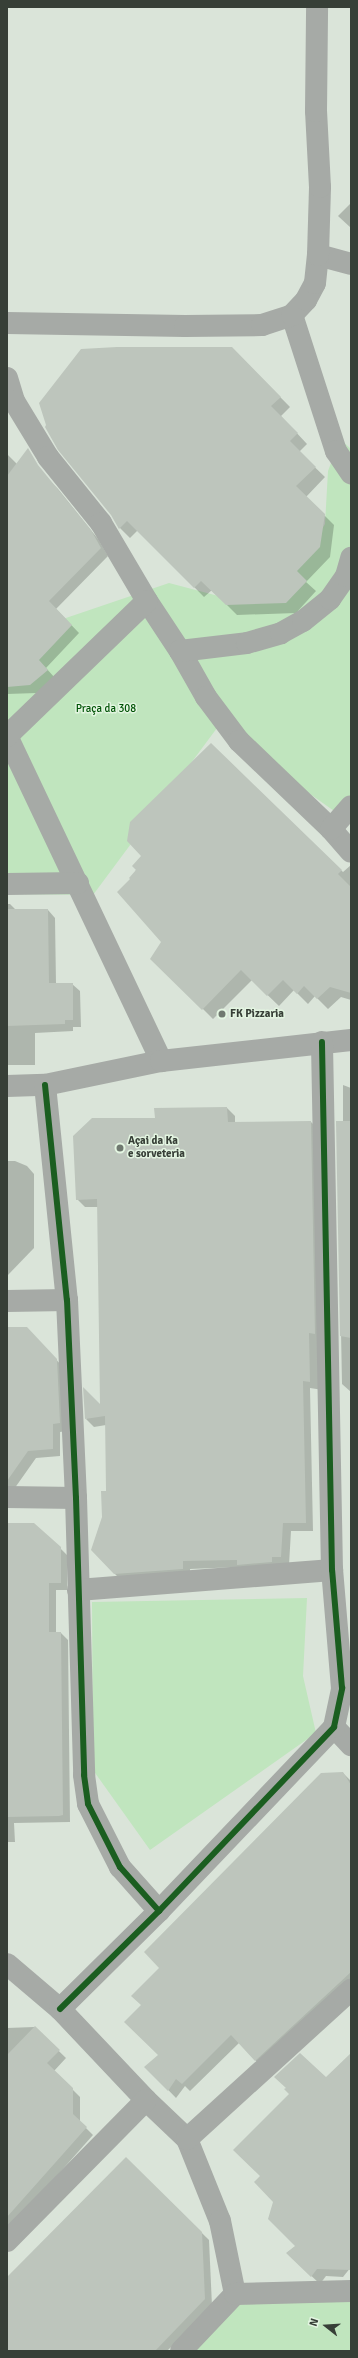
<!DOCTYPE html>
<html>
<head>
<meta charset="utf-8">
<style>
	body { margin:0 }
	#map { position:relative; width:358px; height:2358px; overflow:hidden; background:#dae4d9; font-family:Signika,sans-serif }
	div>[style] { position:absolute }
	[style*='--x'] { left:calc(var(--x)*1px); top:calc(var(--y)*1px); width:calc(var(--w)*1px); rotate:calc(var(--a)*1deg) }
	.green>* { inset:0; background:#c0e5be }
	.shadow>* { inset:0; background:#0003 }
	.building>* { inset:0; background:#bdc5bc }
	.minor>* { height:22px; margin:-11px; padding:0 11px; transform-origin:11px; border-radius:11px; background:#a6aaa6 }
	.cycleway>* { height:6px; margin:-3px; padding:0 3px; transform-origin:3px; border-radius:3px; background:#1b5e20 }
	.dots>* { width:11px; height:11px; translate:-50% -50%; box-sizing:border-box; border:2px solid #e3f5e1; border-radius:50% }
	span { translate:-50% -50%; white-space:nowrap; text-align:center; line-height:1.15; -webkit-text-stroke:3px #e3f5e1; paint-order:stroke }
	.park-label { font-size:11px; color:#005306 }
	.poi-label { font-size:11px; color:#373f37; font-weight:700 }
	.left { translate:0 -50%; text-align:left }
	.frame { position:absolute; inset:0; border:8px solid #373f37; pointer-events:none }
	.north { position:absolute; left:306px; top:2306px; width:40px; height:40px; -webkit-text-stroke:3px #e3f5e1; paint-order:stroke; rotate:287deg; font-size:11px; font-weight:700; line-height:16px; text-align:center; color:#373f37 }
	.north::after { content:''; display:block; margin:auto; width:14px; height:18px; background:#373f37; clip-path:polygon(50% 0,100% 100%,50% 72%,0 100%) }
</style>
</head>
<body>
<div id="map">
	<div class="green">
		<i style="clip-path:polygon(340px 439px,351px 449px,351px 823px,217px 728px,93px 895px,7px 894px,7px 638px,169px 583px,245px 603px,297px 570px,325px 524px,328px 471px)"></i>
		<i style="clip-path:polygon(307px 1598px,303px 1676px,316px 1733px,150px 1850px,93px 1770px,92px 1602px)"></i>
		<i style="clip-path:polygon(351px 2291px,351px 2351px,181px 2351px,235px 2294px)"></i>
	</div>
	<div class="shadow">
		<i style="clip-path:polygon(351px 203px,351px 228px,338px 216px)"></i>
		<i style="clip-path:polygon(232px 348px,290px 407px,281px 416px,307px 444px,299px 452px,325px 477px,306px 497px,334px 525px,330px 557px,306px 582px,316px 591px,296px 613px,237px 615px,212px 590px,204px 597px,138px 530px,130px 538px,120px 528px,112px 515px)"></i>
		<i style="clip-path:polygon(7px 454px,17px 464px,24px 455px,58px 489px,98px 539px,108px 556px,56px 609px,79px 633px,46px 668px,55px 678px,37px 693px,7px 694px)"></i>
		<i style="clip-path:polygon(211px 744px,343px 872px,351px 865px,351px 1000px,341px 997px,328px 1009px,315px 996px,308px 1004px,294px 990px,279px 1006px,252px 980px,213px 1019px,152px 958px,162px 942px,132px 879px,142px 856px)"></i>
		<i style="clip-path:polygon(7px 904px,10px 904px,16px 910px,48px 910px,55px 918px,56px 984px,72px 984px,80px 991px,81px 1027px,73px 1027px,73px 1031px,35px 1033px,35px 1065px,7px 1065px)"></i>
		<i style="clip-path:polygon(343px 1085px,351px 1088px,351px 1392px,342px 1384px,337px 1122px,343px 1122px)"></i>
		<i style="clip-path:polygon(227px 1108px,235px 1116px,235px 1123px,311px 1122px,319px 1130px,323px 1390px,310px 1388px,313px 1531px,291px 1531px,289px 1565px,190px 1569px,190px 1577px,123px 1582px,115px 1574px,103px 1517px,107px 1492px,106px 1425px,94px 1427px,86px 1419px,101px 1406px,98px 1207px,85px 1207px,77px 1199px,156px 1119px,155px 1109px)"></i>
		<i style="clip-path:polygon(7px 1161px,15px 1161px,27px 1166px,34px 1174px,34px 1248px,7px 1276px)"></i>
		<i style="clip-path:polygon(7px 1328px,34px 1336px,64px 1368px,67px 1431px,60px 1432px,60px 1456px,36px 1458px,12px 1492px,7px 1487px)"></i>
		<i style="clip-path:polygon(7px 1524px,60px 1548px,67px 1555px,67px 1590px,56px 1590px,56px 1633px,61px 1633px,68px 1640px,70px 1822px,14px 1823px,15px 1842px,7px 1842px)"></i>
		<i style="clip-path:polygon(343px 1773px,351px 1781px,351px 1987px,263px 2068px,239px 2043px,190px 2091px,185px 2086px,176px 2098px,146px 2067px,160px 2056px,142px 2005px)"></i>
		<i style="clip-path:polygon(34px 2027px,66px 2058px,54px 2071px,80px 2097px,80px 2122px,93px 2135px,7px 2232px,7px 2028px)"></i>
		<i style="clip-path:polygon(300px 2054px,351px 2267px,343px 2277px,326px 2276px,320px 2284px,287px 2253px,296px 2246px,261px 2176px,290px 2094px)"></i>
		<i style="clip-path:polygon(126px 2158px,209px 2240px,212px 2306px,167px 2351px,7px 2351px,7px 2278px)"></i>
	</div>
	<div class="building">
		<i style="clip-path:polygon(117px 347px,232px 347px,281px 397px,271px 406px,298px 433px,290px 441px,316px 467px,296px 486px,325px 514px,320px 547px,297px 571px,307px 581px,286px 603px,226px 605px,201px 581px,194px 588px,127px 521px,119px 529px,111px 515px,58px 450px,45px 427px,46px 425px,39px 403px,81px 349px)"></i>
		<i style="clip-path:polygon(28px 448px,38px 465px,91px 530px,101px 548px,49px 601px,72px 625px,39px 660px,48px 670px,30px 685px,7px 687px,7px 476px)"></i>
		<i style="clip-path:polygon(211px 743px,342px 870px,338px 874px,351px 887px,351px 993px,330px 987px,317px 999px,304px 986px,297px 994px,283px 980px,267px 996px,241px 970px,202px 1010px,150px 959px,161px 942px,117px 892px,130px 879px,129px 878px,136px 870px,132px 866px,141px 856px,127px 841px,130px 822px)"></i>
		<i style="clip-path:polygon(7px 909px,48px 909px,49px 983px,73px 983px,73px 1020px,65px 1020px,65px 1024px,7px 1026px)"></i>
		<i style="clip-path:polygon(227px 1107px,228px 1122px,311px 1121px,315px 1334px,309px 1333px,310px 1382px,303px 1381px,306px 1523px,283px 1523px,281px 1557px,272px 1557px,272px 1562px,237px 1565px,237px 1560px,183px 1561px,183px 1569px,114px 1574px,91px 1550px,102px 1517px,101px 1491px,106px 1491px,105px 1416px,85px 1419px,83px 1387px,100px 1404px,97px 1199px,76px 1200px,73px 1136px,92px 1118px,155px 1118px,154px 1108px)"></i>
		<i style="clip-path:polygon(336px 1121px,351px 1121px,351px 1338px,340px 1336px)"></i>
		<i style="clip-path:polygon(7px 1327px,27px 1327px,57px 1359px,60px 1423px,53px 1424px,53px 1449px,28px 1451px,7px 1481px)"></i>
		<i style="clip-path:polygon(7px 1523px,34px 1523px,61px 1547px,61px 1583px,49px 1583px,49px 1632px,61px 1632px,63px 1815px,59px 1816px,7px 1817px)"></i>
		<i style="clip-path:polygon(343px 1772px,351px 1785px,351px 1972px,255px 2061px,231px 2035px,182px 2084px,176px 2079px,168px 2091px,144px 2067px,158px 2055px,124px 2022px,141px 2005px,131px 1996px,159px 1968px,144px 1952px,321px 1773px)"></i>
		<i style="clip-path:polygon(35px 2026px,60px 2050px,47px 2063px,73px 2088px,73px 2114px,87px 2127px,7px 2217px,7px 2055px)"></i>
		<i style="clip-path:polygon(300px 2053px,326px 2077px,351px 2053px,351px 2270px,317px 2269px,311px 2277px,286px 2253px,295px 2246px,268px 2219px,273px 2202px,254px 2182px,260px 2176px,233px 2150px,289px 2094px,284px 2089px,286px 2088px,274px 2077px)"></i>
		<i style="clip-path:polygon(126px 2157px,202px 2232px,205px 2299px,155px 2351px,7px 2351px,7px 2277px)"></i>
	</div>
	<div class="minor">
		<i style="--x:318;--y:255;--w:34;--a:15"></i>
		<i style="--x:292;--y:315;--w:143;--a:72.1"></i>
		<i style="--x:336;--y:451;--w:27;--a:56"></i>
		<i style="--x:7;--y:323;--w:178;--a:1"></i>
		<i style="--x:185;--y:326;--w:77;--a:-0.7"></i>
		<i style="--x:262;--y:325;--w:32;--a:-18"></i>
		<i style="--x:292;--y:315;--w:21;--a:-47"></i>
		<i style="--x:306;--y:300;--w:19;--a:-62"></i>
		<i style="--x:315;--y:283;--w:28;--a:-84"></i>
		<i style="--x:318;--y:255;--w:68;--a:-88.3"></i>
		<i style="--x:320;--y:187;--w:76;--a:-93"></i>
		<i style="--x:316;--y:111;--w:104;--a:-89.4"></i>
		<i style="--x:7;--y:378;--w:24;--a:73"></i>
		<i style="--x:14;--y:401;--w:66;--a:58.7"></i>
		<i style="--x:48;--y:457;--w:85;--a:51.2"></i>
		<i style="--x:101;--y:523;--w:91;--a:59.5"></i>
		<i style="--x:147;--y:601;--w:60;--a:56.6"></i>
		<i style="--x:180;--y:651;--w:53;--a:60.5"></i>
		<i style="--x:206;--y:697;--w:55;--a:53.1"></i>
		<i style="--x:239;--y:741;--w:127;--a:43.7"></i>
		<i style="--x:331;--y:829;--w:30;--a:49"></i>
		<i style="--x:180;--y:651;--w:67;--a:-6.8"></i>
		<i style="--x:247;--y:643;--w:35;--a:-16"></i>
		<i style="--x:281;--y:633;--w:25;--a:-29"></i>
		<i style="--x:303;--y:621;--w:35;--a:-39"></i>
		<i style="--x:330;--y:599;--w:28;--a:-55"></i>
		<i style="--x:346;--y:576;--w:19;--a:-74"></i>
		<i style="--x:7;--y:736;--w:360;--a:64.6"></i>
		<i style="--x:7;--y:736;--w:194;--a:-44"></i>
		<i style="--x:331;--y:829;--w:30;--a:-49"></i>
		<i style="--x:7;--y:884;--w:71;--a:-0.8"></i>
		<i style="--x:45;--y:1085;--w:216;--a:84.2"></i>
		<i style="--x:67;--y:1300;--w:198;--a:87.4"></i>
		<i style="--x:76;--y:1498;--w:277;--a:88.3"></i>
		<i style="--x:84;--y:1775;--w:29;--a:82"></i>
		<i style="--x:88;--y:1804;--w:71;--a:63.1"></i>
		<i style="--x:120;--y:1867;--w:59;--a:48.4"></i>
		<i style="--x:7;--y:1086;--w:38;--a:-2"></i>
		<i style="--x:45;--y:1085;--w:118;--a:-11.7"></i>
		<i style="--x:161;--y:1061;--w:191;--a:-6.3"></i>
		<i style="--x:7;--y:1301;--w:60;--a:-1"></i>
		<i style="--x:7;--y:1497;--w:69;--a:0.8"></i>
		<i style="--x:78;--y:1590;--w:255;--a:-4.5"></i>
		<i style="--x:334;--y:1727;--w:25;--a:47"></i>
		<i style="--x:7;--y:1964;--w:70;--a:40.3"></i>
		<i style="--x:60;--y:2009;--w:125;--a:46.6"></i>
		<i style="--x:146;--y:2100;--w:57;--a:43.6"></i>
		<i style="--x:187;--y:2139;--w:88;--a:68.1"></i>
		<i style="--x:220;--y:2221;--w:75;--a:78.4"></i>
		<i style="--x:60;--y:2009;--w:139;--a:-44.7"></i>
		<i style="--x:159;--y:1911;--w:254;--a:-46.4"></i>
		<i style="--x:334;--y:1727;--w:40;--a:-78"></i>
		<i style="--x:342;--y:1688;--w:118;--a:-94.8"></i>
		<i style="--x:332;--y:1570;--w:528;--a:-91.09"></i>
		<i style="--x:187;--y:2139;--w:222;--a:-42.3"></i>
		<i style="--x:7;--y:2241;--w:198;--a:-45.4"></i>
		<i style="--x:181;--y:2351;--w:79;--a:-46.5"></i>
		<i style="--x:235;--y:2294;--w:116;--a:-1.5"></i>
	</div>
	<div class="cycleway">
		<i style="--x:45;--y:1085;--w:216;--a:84.2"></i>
		<i style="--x:67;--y:1300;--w:198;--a:87.4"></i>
		<i style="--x:76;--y:1498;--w:277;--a:88.3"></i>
		<i style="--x:84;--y:1775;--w:29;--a:82"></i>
		<i style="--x:88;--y:1804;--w:71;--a:63.1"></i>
		<i style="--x:120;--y:1867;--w:59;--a:48.4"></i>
		<i style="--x:60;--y:2009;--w:139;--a:-44.7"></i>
		<i style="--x:159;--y:1911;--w:254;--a:-46.4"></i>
		<i style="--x:334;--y:1727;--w:40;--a:-78"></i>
		<i style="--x:342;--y:1688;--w:118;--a:-94.8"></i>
		<i style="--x:332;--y:1570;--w:528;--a:-91.09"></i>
	</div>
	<div class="dots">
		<i style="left:222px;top:1014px;background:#707970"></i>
		<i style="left:120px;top:1148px;background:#707970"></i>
	</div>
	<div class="park-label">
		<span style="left:106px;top:709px">Praça da 308</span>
	</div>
	<div class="poi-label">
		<span class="left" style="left:230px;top:1014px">FK Pizzaria</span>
		<span class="left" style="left:128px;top:1148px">Açai da Ka<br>e sorveteria</span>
	</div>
	<div class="frame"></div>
	<div class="north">N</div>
</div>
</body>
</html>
